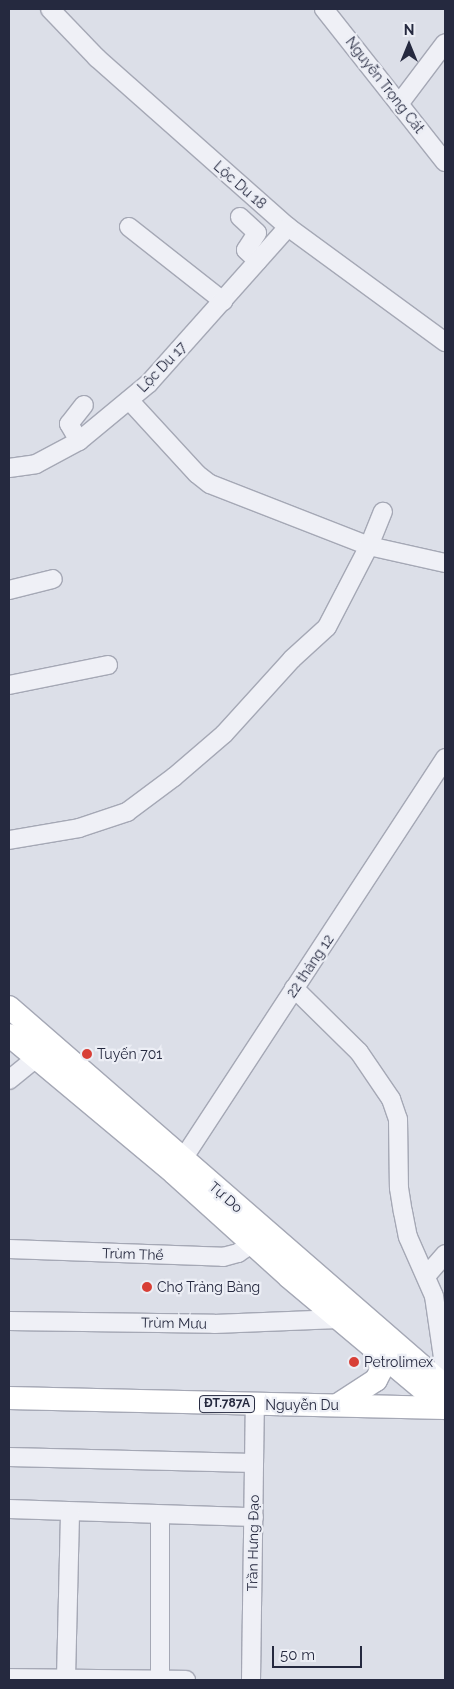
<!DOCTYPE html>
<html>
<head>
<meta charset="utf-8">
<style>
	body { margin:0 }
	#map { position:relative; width:454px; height:1689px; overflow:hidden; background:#dcdfe8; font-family:Raleway,sans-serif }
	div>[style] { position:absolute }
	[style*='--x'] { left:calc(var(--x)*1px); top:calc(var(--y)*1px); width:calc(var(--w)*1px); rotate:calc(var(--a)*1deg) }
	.roads { filter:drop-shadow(1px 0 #a5a8b5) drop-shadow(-1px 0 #a5a8b5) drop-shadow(0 1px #a5a8b5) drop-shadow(0 -1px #a5a8b5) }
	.minor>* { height:18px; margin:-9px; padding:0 9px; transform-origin:9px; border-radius:9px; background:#eff0f6 }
	.major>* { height:22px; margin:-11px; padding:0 11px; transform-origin:11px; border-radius:11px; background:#fff }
	.dots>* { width:14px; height:14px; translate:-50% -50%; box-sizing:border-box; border:2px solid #eceef5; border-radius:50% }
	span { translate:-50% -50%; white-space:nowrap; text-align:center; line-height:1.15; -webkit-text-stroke:4.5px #eceef5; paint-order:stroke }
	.shield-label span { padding:1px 4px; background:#eceef5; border:1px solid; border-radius:4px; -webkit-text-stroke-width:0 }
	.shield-label { font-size:12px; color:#25293f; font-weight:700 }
	.street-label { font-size:14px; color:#25293f }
	.poi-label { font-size:14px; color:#25293f }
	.left { translate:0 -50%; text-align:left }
	.frame { position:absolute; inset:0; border:10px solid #25293f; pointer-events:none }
	.north { position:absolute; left:384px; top:20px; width:50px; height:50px; -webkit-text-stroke:4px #eceef5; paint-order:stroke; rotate:0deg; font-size:14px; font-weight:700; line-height:20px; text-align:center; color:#25293f }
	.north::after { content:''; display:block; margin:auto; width:18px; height:22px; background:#25293f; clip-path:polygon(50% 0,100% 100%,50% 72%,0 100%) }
	.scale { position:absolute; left:272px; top:1646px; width:90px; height:22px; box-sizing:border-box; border:2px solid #25293f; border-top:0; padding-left:6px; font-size:15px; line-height:18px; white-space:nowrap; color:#25293f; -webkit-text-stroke:4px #eceef5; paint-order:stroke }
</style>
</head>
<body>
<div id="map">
	<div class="roads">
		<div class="minor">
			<i style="--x:50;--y:9;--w:68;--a:46.2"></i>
			<i style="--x:97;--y:58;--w:255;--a:41.5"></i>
			<i style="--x:288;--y:227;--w:195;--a:36.2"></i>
			<i style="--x:324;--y:9;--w:195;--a:51.7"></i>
			<i style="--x:399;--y:104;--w:76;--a:-53"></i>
			<i style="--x:240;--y:217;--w:23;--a:43"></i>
			<i style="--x:257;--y:233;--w:20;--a:123"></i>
			<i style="--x:246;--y:250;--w:16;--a:43"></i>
			<i style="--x:129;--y:227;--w:120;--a:38.2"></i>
			<i style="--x:129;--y:400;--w:100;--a:47.4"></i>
			<i style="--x:197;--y:474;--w:16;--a:38"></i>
			<i style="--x:210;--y:484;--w:171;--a:21.3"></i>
			<i style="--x:369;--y:546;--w:78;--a:12.6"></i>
			<i style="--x:79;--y:441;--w:20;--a:-120"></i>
			<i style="--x:69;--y:424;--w:24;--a:-52"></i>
			<i style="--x:9;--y:468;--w:27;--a:-8"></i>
			<i style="--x:36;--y:464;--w:49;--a:-28.1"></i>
			<i style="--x:79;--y:441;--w:91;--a:-39.6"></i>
			<i style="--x:149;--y:383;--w:209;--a:-48.3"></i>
			<i style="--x:9;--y:590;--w:45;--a:-14"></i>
			<i style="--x:9;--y:685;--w:101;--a:-11.4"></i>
			<i style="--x:9;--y:840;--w:71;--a:-9.7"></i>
			<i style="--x:79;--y:828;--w:51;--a:-18.4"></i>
			<i style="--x:127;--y:812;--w:59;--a:-36.7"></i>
			<i style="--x:174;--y:777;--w:66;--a:-40.7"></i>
			<i style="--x:224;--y:734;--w:101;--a:-47.8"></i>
			<i style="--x:292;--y:659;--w:47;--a:-42.4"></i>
			<i style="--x:327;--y:627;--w:91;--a:-62.6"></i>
			<i style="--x:369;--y:546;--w:37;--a:-68"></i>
			<i style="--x:294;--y:988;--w:91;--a:44.6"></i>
			<i style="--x:359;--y:1052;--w:57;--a:55.8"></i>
			<i style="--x:391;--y:1099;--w:21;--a:71"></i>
			<i style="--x:398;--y:1119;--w:69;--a:89.2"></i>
			<i style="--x:399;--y:1188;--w:24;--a:81"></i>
			<i style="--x:403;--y:1212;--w:25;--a:79"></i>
			<i style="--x:408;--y:1237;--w:64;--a:66.2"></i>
			<i style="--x:434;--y:1296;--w:76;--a:81.7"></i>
			<i style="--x:9;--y:1080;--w:33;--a:-39"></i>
			<i style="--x:177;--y:1168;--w:490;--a:-56.8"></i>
			<i style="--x:9;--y:1249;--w:214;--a:2.1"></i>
			<i style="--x:223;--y:1257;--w:16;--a:-15"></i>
			<i style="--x:238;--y:1253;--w:18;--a:-34"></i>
			<i style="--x:427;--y:1275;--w:28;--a:-49"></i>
			<i style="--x:9;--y:1321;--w:205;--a:0.8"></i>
			<i style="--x:214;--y:1324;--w:125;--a:-2.3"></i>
			<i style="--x:9;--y:1457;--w:245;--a:1.4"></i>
			<i style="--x:9;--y:1509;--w:245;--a:1.9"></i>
			<i style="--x:160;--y:1515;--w:165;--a:90"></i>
			<i style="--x:9;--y:1678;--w:177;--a:0.6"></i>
			<i style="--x:66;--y:1678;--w:166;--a:-88.6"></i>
			<i style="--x:251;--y:1680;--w:275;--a:-89.2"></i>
		</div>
		<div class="major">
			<i style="--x:9;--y:1007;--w:578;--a:41"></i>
			<i style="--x:9;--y:1035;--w:215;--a:39.9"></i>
			<i style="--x:174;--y:1173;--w:155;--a:42.1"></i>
			<i style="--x:289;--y:1277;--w:204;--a:40"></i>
			<i style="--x:9;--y:1398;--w:436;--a:1.3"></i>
			<i style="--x:339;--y:1404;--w:44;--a:-33"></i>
			<i style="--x:376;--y:1380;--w:11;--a:-63"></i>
			<i style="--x:381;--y:1370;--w:24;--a:-102"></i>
		</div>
	</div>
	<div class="dots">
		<i style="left:87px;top:1054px;background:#d83f36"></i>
		<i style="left:147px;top:1287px;background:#d83f36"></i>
		<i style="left:354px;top:1362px;background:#d83f36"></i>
	</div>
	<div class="shield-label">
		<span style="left:227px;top:1404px">ĐT.787A</span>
	</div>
	<div class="street-label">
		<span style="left:385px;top:85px;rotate:52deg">Nguyễn Trọng Cát</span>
		<span style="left:240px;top:185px;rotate:41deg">Lộc Du 18</span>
		<span style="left:162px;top:367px;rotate:-46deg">Lộc Du 17</span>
		<span style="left:310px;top:966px;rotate:-56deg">22 tháng 12</span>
		<span style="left:226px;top:1197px;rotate:41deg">Tự Do</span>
		<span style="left:133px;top:1254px;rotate:2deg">Trùm Thể</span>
		<span style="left:174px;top:1323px;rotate:1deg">Trùm Mưu</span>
		<span style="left:302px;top:1405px">Nguyễn Du</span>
		<span style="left:253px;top:1543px;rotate:-89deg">Trần Hưng Đạo</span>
	</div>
	<div class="poi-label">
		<span class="left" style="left:97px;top:1054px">Tuyến 701</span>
		<span class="left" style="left:157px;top:1287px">Chợ Trảng Bàng</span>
		<span class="left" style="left:364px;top:1362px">Petrolimex</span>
	</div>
	<div class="frame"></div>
	<div class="north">N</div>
	<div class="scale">50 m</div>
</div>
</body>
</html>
